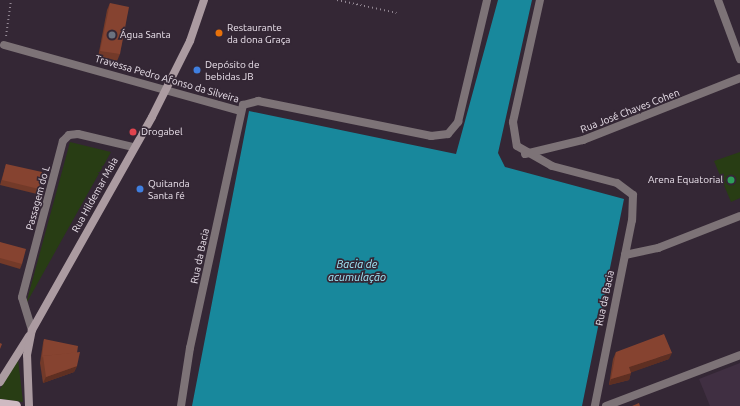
<!DOCTYPE html>
<html>
<head>
<meta charset="utf-8">
<style>
	body { margin:0 }
	#map { position:relative; width:740px; height:406px; overflow:hidden; background:#342735; font-family:Ubuntu,sans-serif }
	div>[style] { position:absolute }
	[style*='--x'] { left:calc(var(--x)*1px); top:calc(var(--y)*1px); width:calc(var(--w)*1px); rotate:calc(var(--a)*1deg) }
	.built>* { inset:0; background:#402f42 }
	.green>* { inset:0; background:#283d14 }
	.water>* { inset:0; background:#18889c }
	.path>* { height:2px; margin-top:-1px; transform-origin:0; background:repeating-linear-gradient(90deg,#938894 0 1px,transparent 0 4px) }
	.street>* { height:8px; margin:-4px; padding:0 4px; transform-origin:4px; border-radius:4px; background:#7d7377 }
	.secondary>* { height:8px; margin:-4px; padding:0 4px; transform-origin:4px; border-radius:4px; background:#ab9ba1 }
	.primary>* { height:10px; margin:-5px; padding:0 5px; transform-origin:5px; border-radius:5px; background:#cfbac2 }
	.wall>* { inset:0; background:#733a29 }
	.shaded-wall>* { inset:0; background:#5e2f22 }
	.building>* { inset:0; background:#864330 }
	.dots>* { width:11px; height:11px; translate:-50% -50%; box-sizing:border-box; border:2px solid #342735; border-radius:50% }
	span { translate:-50% -50%; white-space:nowrap; text-align:center; line-height:1.15; -webkit-text-stroke:3.5px #342735; paint-order:stroke }
	.poi-label { font-size:10px; color:#ece3ed }
	.left { translate:0 -50%; text-align:left }
	.right { translate:-100% -50%; text-align:right }
	.street-label { font-size:10px; color:#ece3ed }
	.water-label { font-size:11px; color:#a1eafa; font-style:italic }
</style>
</head>
<body>
<div id="map">
	<div class="built">
		<i style="clip-path:polygon(740px 363px,740px 406px,710px 406px,699px 379px)"></i>
	</div>
	<div class="green">
		<i style="clip-path:polygon(70px 142px,111px 152px,26px 304px)"></i>
		<i style="clip-path:polygon(740px 152px,740px 198px,731px 202px,714px 161px)"></i>
		<i style="clip-path:polygon(18px 359px,23px 402px,0 399px,0 389px)"></i>
	</div>
	<div class="water">
		<i style="clip-path:polygon(498px 0,532px 0,498px 153px,505px 167px,624px 199px,582px 406px,192px 406px,249px 111px,456px 154px)"></i>
	</div>
	<div class="path">
		<i style="--x:337;--y:0;--w:61;--a:12.2"></i>
		<i style="--x:6;--y:36;--w:36;--a:-82"></i>
	</div>
	<div class="street">
		<i style="--x:540;--y:0;--w:125;--a:102.5"></i>
		<i style="--x:513;--y:122;--w:24;--a:81"></i>
		<i style="--x:517;--y:146;--w:40;--a:29.7"></i>
		<i style="--x:552;--y:166;--w:67;--a:14.7"></i>
		<i style="--x:617;--y:183;--w:20;--a:37"></i>
		<i style="--x:633;--y:195;--w:25;--a:92"></i>
		<i style="--x:632;--y:220;--w:190;--a:101.3"></i>
		<i style="--x:718;--y:0;--w:63;--a:69.6"></i>
		<i style="--x:4;--y:45;--w:246;--a:15.6"></i>
		<i style="--x:525;--y:154;--w:60;--a:-13.6"></i>
		<i style="--x:583;--y:140;--w:169;--a:-21.5"></i>
		<i style="--x:625;--y:255;--w:34;--a:-12"></i>
		<i style="--x:658;--y:248;--w:88;--a:-21.3"></i>
		<i style="--x:32;--y:330;--w:34;--a:-107"></i>
		<i style="--x:22;--y:297;--w:161;--a:-75.3"></i>
		<i style="--x:63;--y:141;--w:8;--a:-45"></i>
		<i style="--x:69;--y:135;--w:9;--a:-6"></i>
		<i style="--x:78;--y:134;--w:57;--a:13.3"></i>
		<i style="--x:181;--y:406;--w:59;--a:-81.2"></i>
		<i style="--x:190;--y:348;--w:249;--a:-77.7"></i>
		<i style="--x:243;--y:105;--w:16;--a:-15"></i>
		<i style="--x:258;--y:101;--w:177;--a:11.4"></i>
		<i style="--x:431;--y:136;--w:17;--a:-7"></i>
		<i style="--x:448;--y:134;--w:16;--a:-50"></i>
		<i style="--x:458;--y:122;--w:125;--a:-76.6"></i>
		<i style="--x:606;--y:406;--w:143;--a:-20.8"></i>
	</div>
	<div class="secondary">
		<i style="--x:0;--y:382;--w:54;--a:-57.8"></i>
		<i style="--x:29;--y:406;--w:51;--a:-92.2"></i>
		<i style="--x:27;--y:355;--w:25;--a:-79"></i>
		<i style="--x:32;--y:330;--w:244;--a:-60.6"></i>
		<i style="--x:152;--y:117;--w:85;--a:-63.4"></i>
		<i style="--x:190;--y:41;--w:43;--a:-71.1"></i>
	</div>
	<div class="primary">
		<i style="--x:0;--y:404;--w:16;--a:7"></i>
	</div>
	<div class="wall">
		<i style="clip-path:polygon(110px 3px,120px 54px,117px 61px,98px 57px,107px 10px)"></i>
		<i style="clip-path:polygon(6px 164px,39px 189px,37px 194px,0 185px)"></i>
		<i style="clip-path:polygon(0 242px,22px 264px,20px 269px,0 263px)"></i>
		<i style="clip-path:polygon(44px 339px,77px 353px,77px 366px,74px 372px,43px 383px,40px 363px,43px 343px)"></i>
		<i style="clip-path:polygon(616px 352px,669px 359px,631px 372px,629px 380px,609px 385px,613px 359px)"></i>
	</div>
	<div class="shaded-wall">
		<i style="clip-path:polygon(672px 353px,669px 359px,627px 374px,629px 367px)"></i>
		<i style="clip-path:polygon(77px 366px,74px 372px,43px 383px,46px 377px)"></i>
		<i style="clip-path:polygon(631px 373px,629px 380px,609px 385px,611px 379px)"></i>
	</div>
	<div class="building">
		<i style="clip-path:polygon(110px 3px,129px 7px,120px 54px,100px 51px)"></i>
		<i style="clip-path:polygon(6px 164px,42px 172px,39px 189px,2px 180px)"></i>
		<i style="clip-path:polygon(0 242px,26px 249px,22px 264px,0 258px)"></i>
		<i style="clip-path:polygon(664px 334px,672px 353px,629px 367px,631px 373px,611px 379px,616px 352px)"></i>
		<i style="clip-path:polygon(44px 339px,78px 346px,77px 353px,43px 356px,42px 358px)"></i>
		<i style="clip-path:polygon(0 343px,2px 344px,0 349px)"></i>
		<i style="clip-path:polygon(80px 352px,77px 366px,46px 377px,43px 356px)"></i>
		<i style="clip-path:polygon(639px 403px,640px 406px,632px 406px)"></i>
	</div>
	<div class="dots">
		<i style="left:219px;top:33px;background:#e8710a"></i>
		<i style="left:112px;top:35px;background:#6b7280"></i>
		<i style="left:197px;top:70px;background:#3f7fe0"></i>
		<i style="left:133px;top:132px;background:#e0444e"></i>
		<i style="left:731px;top:180px;background:#2e9e5b"></i>
		<i style="left:140px;top:189px;background:#3f7fe0"></i>
	</div>
	<div class="poi-label">
		<span class="left" style="left:227px;top:33px">Restaurante<br>da dona Graça</span>
		<span class="left" style="left:120px;top:35px">Água Santa</span>
		<span class="left" style="left:205px;top:70px">Depósito de<br>bebidas JB</span>
		<span class="left" style="left:141px;top:132px">Drogabel</span>
		<span class="right" style="left:723px;top:180px">Arena Equatorial</span>
		<span class="left" style="left:148px;top:189px">Quitanda<br>Santa fé</span>
	</div>
	<div class="street-label">
		<span style="left:167px;top:79px;rotate:16deg">Travessa Pedro Afonso da Silveira</span>
		<span style="left:630px;top:111px;rotate:-21deg">Rua José Chaves Cohen</span>
		<span style="left:95px;top:195px;rotate:-61deg">Rua Hildemar Maia</span>
		<span style="left:38px;top:198px;rotate:-75deg">Passagem do L</span>
		<span style="left:200px;top:256px;rotate:-78deg">Rua da Bacia</span>
		<span style="left:605px;top:298px;rotate:-78deg">Rua da Bacia</span>
	</div>
	<div class="water-label">
		<span style="left:357px;top:271px">Bacia de<br>acumulação</span>
	</div>
</div>
</body>
</html>
